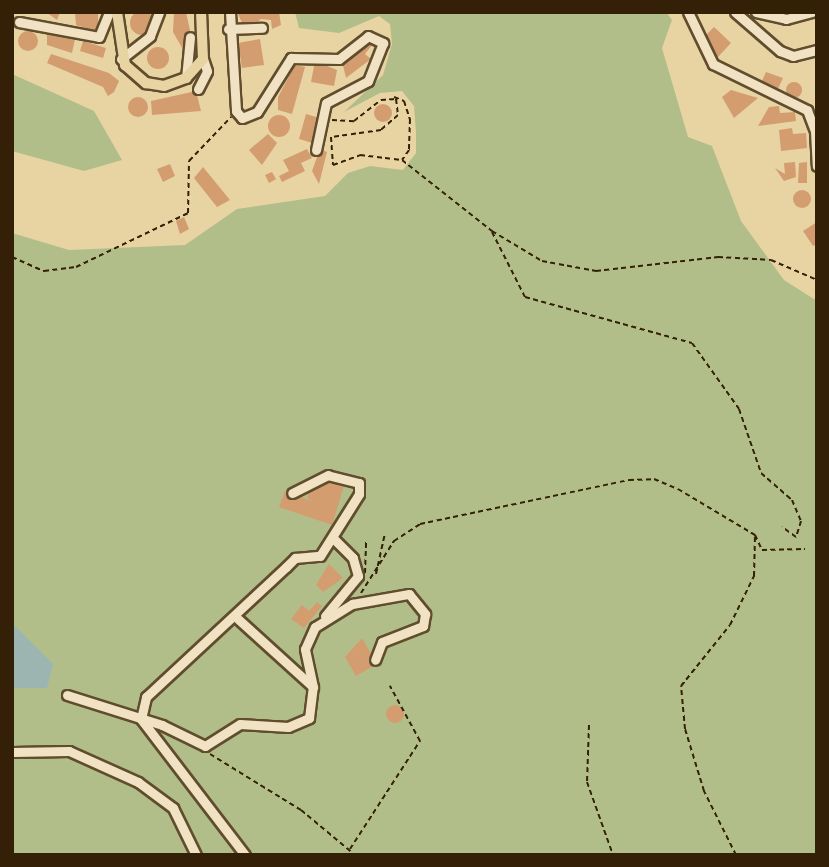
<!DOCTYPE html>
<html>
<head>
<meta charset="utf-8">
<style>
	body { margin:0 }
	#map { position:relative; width:829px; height:867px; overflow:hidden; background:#e8d3a3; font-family:Vollkorn,serif }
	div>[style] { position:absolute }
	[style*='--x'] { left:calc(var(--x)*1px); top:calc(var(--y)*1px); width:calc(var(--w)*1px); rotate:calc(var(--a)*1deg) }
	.green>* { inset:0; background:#b2be89 }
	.water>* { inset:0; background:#9cb5b1 }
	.building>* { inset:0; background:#d39d70 }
	.round { border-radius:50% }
	.path>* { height:2px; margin-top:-1px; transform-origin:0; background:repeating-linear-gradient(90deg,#332006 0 5px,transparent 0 8.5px) }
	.roads { filter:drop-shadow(2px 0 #604d2d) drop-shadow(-2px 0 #604d2d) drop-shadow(0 2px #604d2d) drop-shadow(0 -2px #604d2d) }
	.minor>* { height:9px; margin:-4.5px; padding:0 4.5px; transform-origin:4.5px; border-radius:4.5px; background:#f0e2c3 }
	.major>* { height:10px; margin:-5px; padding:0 5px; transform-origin:5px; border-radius:5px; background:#e8d3a3 }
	span { translate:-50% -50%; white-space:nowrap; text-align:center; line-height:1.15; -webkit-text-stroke:5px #f0e2c3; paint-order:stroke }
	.frame { position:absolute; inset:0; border:14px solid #332006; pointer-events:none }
</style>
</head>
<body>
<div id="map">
	<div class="green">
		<i style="clip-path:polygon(295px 12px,666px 12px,672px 20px,662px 48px,688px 137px,712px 146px,741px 221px,784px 280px,817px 301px,817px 855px,12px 855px,12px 233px,69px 250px,185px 245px,237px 209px,325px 196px,348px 173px,370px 166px,403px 170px,416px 153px,416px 133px,414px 106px,402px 91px,380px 93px,344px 112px,383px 75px,392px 44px,390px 24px,379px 16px,339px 33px,299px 28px)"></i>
		<i style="clip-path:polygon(12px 74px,94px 111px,122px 160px,84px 171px,12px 151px)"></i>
	</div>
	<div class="water">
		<i style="clip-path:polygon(12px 623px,53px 664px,47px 688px,12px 688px)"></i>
	</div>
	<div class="building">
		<i class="round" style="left:130px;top:11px;width:24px;height:24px"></i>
		<i style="clip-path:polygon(46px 12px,60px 12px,57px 20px)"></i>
		<i style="clip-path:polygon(75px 12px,98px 12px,98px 32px,76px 25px)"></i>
		<i style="clip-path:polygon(174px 12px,186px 12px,191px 35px,185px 37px,185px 53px,173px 32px)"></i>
		<i style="clip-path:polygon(237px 12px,279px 12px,281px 25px,272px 29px,271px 20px,261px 19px,256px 23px,263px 26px,244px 27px)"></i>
		<i style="clip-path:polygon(714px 27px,731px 43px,717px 58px,703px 38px)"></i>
		<i style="clip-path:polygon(47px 29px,75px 39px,72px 53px,47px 45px)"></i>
		<i class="round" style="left:18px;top:31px;width:20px;height:20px"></i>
		<i style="clip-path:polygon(260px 39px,264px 65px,242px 68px,238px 43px)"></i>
		<i style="clip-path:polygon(366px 40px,376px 40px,365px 54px,371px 59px,346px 78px,342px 61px)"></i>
		<i style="clip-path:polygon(83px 41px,106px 48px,103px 58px,80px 51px)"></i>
		<i class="round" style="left:147px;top:47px;width:22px;height:22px"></i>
		<i style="clip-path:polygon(51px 54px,109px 73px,119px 81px,114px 92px,108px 96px,103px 87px,47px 63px)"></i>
		<i style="clip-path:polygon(315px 61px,337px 70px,334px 86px,311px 82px)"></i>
		<i style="clip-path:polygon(295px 65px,305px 67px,292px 114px,278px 110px,278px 97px)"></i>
		<i style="clip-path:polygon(766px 72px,783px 78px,777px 91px,761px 83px)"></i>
		<i class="round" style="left:786px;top:82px;width:16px;height:16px"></i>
		<i style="clip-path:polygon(731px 90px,758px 98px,734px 118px,722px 97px)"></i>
		<i style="clip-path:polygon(196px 91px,201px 111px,152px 115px,151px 101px)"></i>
		<i class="round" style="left:128px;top:97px;width:20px;height:20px"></i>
		<i class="round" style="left:374px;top:104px;width:18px;height:18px"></i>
		<i style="clip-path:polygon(779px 106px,780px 113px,795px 112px,796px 121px,758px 126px,769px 107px)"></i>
		<i style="clip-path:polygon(306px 114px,323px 119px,316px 144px,299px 139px)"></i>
		<i class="round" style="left:268px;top:115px;width:22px;height:22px"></i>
		<i style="clip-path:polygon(792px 128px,793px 134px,806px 133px,807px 148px,781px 151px,779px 130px)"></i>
		<i style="clip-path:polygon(268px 134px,277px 143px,262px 165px,249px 150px)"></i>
		<i style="clip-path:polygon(307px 149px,312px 158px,301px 163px,305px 171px,282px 182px,279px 176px,289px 171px,283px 160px)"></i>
		<i style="clip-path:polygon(320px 149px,327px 152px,319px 184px,312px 171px)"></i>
		<i style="clip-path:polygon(795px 162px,796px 177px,784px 181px,775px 168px,785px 174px,784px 163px)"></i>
		<i style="clip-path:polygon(807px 162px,807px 183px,798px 183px,799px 163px)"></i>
		<i style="clip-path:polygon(170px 164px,175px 176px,163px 182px,157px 169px)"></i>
		<i style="clip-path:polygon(203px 167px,230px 200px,217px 207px,194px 178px)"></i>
		<i style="clip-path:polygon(272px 172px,276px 179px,269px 183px,265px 175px)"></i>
		<i class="round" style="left:793px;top:190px;width:18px;height:18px"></i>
		<i style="clip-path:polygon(184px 217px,189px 229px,180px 234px,176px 221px)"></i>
		<i style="clip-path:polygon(817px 222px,817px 244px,813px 246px,803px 231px)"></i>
		<i style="clip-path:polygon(323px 479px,344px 486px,332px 525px,279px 507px,285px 491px,314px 502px,307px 498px,312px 484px,320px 487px)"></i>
		<i style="clip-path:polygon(329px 564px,343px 578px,323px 592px,316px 585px)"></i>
		<i style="clip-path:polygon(317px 602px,322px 606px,304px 628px,291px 619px,302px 605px,309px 611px)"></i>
		<i style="clip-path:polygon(362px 638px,377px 664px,356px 676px,345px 657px)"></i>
		<i class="round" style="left:386px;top:705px;width:18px;height:18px"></i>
	</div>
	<div class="path">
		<i style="--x:394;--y:97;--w:11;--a:22"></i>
		<i style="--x:404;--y:101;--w:19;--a:72"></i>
		<i style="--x:410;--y:119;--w:31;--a:92"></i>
		<i style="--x:409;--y:150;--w:12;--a:125"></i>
		<i style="--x:332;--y:120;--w:22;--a:3"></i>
		<i style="--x:354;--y:121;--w:34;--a:-38"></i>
		<i style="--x:381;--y:100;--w:15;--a:-4"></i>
		<i style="--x:396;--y:99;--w:16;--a:83"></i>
		<i style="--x:398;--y:115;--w:23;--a:139"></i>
		<i style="--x:381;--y:130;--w:50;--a:172"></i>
		<i style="--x:331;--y:137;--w:28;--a:86"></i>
		<i style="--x:333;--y:165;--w:29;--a:-20"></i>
		<i style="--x:360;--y:155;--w:42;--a:6.8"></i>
		<i style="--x:402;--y:160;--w:115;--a:38.3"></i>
		<i style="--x:492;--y:231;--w:58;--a:31"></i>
		<i style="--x:542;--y:261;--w:55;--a:10.5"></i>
		<i style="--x:596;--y:271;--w:123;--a:-6.5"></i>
		<i style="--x:718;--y:257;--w:53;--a:3.2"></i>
		<i style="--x:771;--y:260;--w:50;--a:23.5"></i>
		<i style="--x:492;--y:232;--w:73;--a:63.1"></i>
		<i style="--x:525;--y:297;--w:173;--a:15.4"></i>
		<i style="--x:692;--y:343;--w:81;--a:54.5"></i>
		<i style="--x:739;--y:409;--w:68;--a:71"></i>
		<i style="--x:761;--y:473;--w:41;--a:41.1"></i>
		<i style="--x:792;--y:500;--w:23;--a:67"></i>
		<i style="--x:801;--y:521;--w:17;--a:107"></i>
		<i style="--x:796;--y:537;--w:17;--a:-144"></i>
		<i style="--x:12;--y:257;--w:35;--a:24"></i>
		<i style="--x:44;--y:271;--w:32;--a:-7"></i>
		<i style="--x:76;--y:267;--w:124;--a:-25.7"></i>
		<i style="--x:188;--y:213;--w:52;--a:-88.9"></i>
		<i style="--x:189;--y:161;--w:61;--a:-46.3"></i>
		<i style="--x:365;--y:573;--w:32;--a:-88"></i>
		<i style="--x:376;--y:574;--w:42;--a:-77.6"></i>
		<i style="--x:361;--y:593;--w:62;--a:-57.6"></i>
		<i style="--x:394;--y:541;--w:31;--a:-33"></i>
		<i style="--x:420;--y:524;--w:214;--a:-11.9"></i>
		<i style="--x:629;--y:480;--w:25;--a:-2"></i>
		<i style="--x:654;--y:479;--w:26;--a:23"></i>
		<i style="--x:678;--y:489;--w:90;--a:30.9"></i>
		<i style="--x:755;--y:535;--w:17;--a:65"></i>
		<i style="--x:762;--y:550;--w:43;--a:-1.3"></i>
		<i style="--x:589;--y:725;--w:57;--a:92"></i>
		<i style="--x:587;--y:782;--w:77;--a:70.4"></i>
		<i style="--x:210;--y:754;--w:107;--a:31.6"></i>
		<i style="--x:301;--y:810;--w:70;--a:39.8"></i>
		<i style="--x:350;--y:849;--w:129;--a:-57.1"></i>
		<i style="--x:420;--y:741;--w:63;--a:-118.6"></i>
		<i style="--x:736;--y:855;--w:72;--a:-116.6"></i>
		<i style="--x:704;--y:791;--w:65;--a:-107"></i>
		<i style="--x:685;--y:729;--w:43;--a:-95.3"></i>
		<i style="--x:681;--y:686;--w:78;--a:-51.2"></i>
		<i style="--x:730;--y:625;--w:55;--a:-63.9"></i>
		<i style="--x:754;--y:576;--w:40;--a:-88.6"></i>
	</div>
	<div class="roads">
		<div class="minor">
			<i style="--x:230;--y:12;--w:99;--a:86.5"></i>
			<i style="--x:236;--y:111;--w:9;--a:49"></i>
			<i style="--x:242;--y:118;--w:16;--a:-22"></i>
			<i style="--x:257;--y:112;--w:64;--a:-57.8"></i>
			<i style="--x:291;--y:58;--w:48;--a:1.2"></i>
			<i style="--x:339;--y:59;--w:37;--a:-38"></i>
			<i style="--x:368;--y:36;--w:17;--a:25"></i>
			<i style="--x:383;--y:43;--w:41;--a:111.5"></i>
			<i style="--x:368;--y:81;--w:47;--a:152.4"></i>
			<i style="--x:326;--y:103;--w:48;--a:102"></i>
			<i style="--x:688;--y:12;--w:58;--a:64.3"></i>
			<i style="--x:713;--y:64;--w:105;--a:26.1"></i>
			<i style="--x:807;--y:110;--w:22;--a:69"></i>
			<i style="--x:815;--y:131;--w:35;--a:87"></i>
			<i style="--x:735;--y:12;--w:60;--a:40.9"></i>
			<i style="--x:780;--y:51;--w:14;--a:21"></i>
			<i style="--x:793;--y:56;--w:25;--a:-14"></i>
			<i style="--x:756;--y:12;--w:31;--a:13"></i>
			<i style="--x:786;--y:19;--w:27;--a:-15"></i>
			<i style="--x:19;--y:22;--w:81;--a:10.6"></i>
			<i style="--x:99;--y:37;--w:27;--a:-68"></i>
			<i style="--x:228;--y:29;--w:34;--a:-2"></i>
			<i style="--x:121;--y:59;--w:37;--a:-38"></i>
			<i style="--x:150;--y:36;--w:26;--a:-69"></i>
			<i style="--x:186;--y:78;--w:41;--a:-84.4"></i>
			<i style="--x:198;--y:89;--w:20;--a:-63"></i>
			<i style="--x:207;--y:71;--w:13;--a:-108"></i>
			<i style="--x:325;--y:616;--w:52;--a:-50.5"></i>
			<i style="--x:358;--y:576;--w:19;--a:-106"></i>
			<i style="--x:353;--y:558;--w:28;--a:-135"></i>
			<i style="--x:313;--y:687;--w:39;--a:-102"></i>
			<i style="--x:305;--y:649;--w:24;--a:-66"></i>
			<i style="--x:315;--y:627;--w:44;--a:-31.9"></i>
			<i style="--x:352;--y:604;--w:58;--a:-10"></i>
			<i style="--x:409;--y:594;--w:26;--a:51"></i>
			<i style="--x:425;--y:614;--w:12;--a:99"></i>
			<i style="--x:423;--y:626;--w:44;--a:158.7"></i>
			<i style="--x:382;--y:642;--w:19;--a:111"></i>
			<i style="--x:67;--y:695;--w:100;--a:17.5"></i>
			<i style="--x:162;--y:725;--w:48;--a:26"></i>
			<i style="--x:205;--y:746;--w:41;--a:-32.2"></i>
			<i style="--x:240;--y:724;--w:48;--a:3.6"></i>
			<i style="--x:288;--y:727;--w:23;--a:-23"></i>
			<i style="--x:309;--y:718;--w:31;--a:-83"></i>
			<i style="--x:313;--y:687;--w:101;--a:-137.8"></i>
			<i style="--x:12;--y:752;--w:57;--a:-1"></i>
			<i style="--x:69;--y:751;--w:76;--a:24.2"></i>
			<i style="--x:138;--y:782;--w:44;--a:36.6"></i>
			<i style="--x:173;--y:808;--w:52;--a:63.9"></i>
			<i style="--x:245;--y:855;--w:171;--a:-127.4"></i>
			<i style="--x:141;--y:719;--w:23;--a:-77"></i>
			<i style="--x:146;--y:697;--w:191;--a:-42.9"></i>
			<i style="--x:286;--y:567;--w:13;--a:-45"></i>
			<i style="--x:295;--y:558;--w:25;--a:-5"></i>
			<i style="--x:320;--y:556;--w:73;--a:-57.8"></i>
			<i style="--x:359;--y:494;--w:11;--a:-90"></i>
			<i style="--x:359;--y:483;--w:32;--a:-166"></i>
			<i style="--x:328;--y:475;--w:40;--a:153.4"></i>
		</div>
		<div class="major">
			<i style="--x:117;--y:12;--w:54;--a:81.4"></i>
			<i style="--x:125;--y:65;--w:28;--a:41"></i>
			<i style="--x:146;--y:83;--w:18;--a:9"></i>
			<i style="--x:164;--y:86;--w:23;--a:-20"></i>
			<i style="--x:186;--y:78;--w:25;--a:-48"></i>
			<i style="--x:203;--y:59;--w:47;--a:-92.4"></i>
		</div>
	</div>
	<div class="frame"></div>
</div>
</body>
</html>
